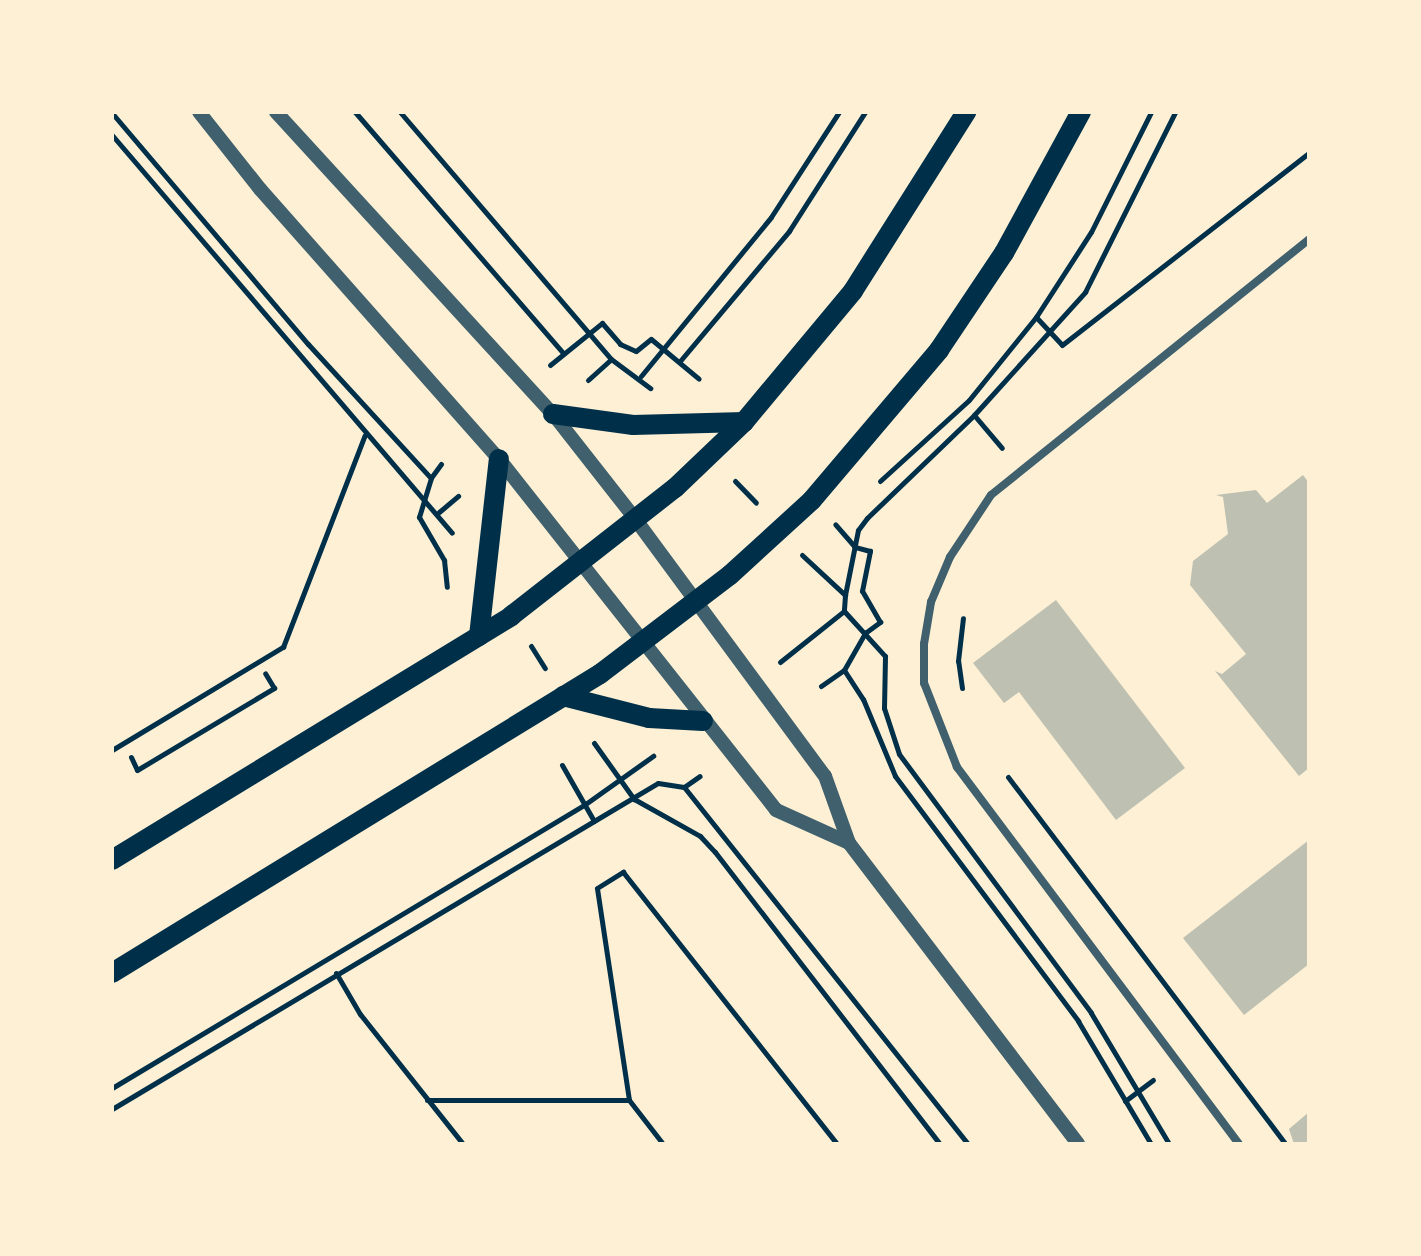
<!DOCTYPE html>
<html>
<head>
<meta charset="utf-8">
<style>
	body { margin:0 }
	#map { position:relative; width:1421px; height:1256px; overflow:hidden; background:#fdf0d5; font-family:Roboto,sans-serif }
	div>[style] { position:absolute }
	[style*='--x'] { left:calc(var(--x)*1px); top:calc(var(--y)*1px); width:calc(var(--w)*1px); rotate:calc(var(--a)*1deg) }
	.building>* { inset:0; background:#bec0b2 }
	.path>* { height:5px; margin:-2.5px; padding:0 2.5px; transform-origin:2.5px; border-radius:2.5px; background:#003049 }
	.minor>* { height:8px; margin:-4px; padding:0 4px; transform-origin:4px; border-radius:4px; background:#3f606c }
	.tertiary>* { height:14px; margin:-7px; padding:0 7px; transform-origin:7px; border-radius:7px; background:#3f606c }
	.primary>* { height:20px; margin:-10px; padding:0 10px; transform-origin:10px; border-radius:10px; background:#003049 }
	span { translate:-50% -50%; white-space:nowrap; text-align:center; line-height:1.15; -webkit-text-stroke:7px #fdf0d5; paint-order:stroke }
	.frame { position:absolute; inset:0; border:114px solid #fdf0d5; pointer-events:none }
</style>
</head>
<body>
<div id="map">
	<div class="building">
		<i style="clip-path:polygon(1303px 475px,1309px 483px,1309px 768px,1299px 776px,1215px 671px,1222px 674px,1246px 654px,1190px 585px,1193px 561px,1228px 534px,1223px 497px,1216px 495px,1256px 490px,1267px 503px)"></i>
		<i style="clip-path:polygon(1056px 600px,1185px 768px,1116px 820px,1019px 692px,1004px 703px,973px 663px)"></i>
		<i style="clip-path:polygon(1309px 840px,1309px 964px,1244px 1015px,1183px 938px)"></i>
		<i style="clip-path:polygon(1309px 1112px,1309px 1144px,1294px 1144px,1289px 1129px)"></i>
	</div>
	<div class="path">
		<i style="--x:355;--y:112;--w:318;--a:49.2"></i>
		<i style="--x:400;--y:112;--w:325;--a:49.5"></i>
		<i style="--x:611;--y:359;--w:49;--a:36.6"></i>
		<i style="--x:112;--y:113;--w:303;--a:49.7"></i>
		<i style="--x:308;--y:344;--w:182;--a:47.5"></i>
		<i style="--x:112;--y:135;--w:523;--a:49.49"></i>
		<i style="--x:1036;--y:317;--w:38;--a:47"></i>
		<i style="--x:1062;--y:345;--w:313;--a:-37.9"></i>
		<i style="--x:680;--y:361;--w:170;--a:-50"></i>
		<i style="--x:789;--y:231;--w:141;--a:-57.4"></i>
		<i style="--x:550;--y:365;--w:67;--a:-38.9"></i>
		<i style="--x:602;--y:323;--w:28;--a:49"></i>
		<i style="--x:620;--y:344;--w:17;--a:24"></i>
		<i style="--x:636;--y:351;--w:19;--a:-39"></i>
		<i style="--x:651;--y:339;--w:62;--a:39.8"></i>
		<i style="--x:641;--y:376;--w:205;--a:-50.7"></i>
		<i style="--x:771;--y:217;--w:125;--a:-57.1"></i>
		<i style="--x:588;--y:380;--w:31;--a:-42"></i>
		<i style="--x:974;--y:415;--w:43;--a:49.7"></i>
		<i style="--x:441;--y:464;--w:17;--a:126"></i>
		<i style="--x:431;--y:478;--w:41;--a:107.1"></i>
		<i style="--x:419;--y:517;--w:50;--a:59.8"></i>
		<i style="--x:444;--y:560;--w:27;--a:84"></i>
		<i style="--x:735;--y:481;--w:30;--a:46"></i>
		<i style="--x:880;--y:481;--w:120;--a:-42.3"></i>
		<i style="--x:969;--y:400;--w:107;--a:-51.1"></i>
		<i style="--x:1036;--y:317;--w:101;--a:-57.1"></i>
		<i style="--x:1091;--y:232;--w:134;--a:-63.4"></i>
		<i style="--x:439;--y:512;--w:25;--a:-40"></i>
		<i style="--x:802;--y:555;--w:59;--a:42.9"></i>
		<i style="--x:845;--y:595;--w:16;--a:94"></i>
		<i style="--x:844;--y:611;--w:61;--a:47.7"></i>
		<i style="--x:885;--y:656;--w:52;--a:91.1"></i>
		<i style="--x:884;--y:708;--w:48;--a:71.9"></i>
		<i style="--x:899;--y:754;--w:322;--a:53.4"></i>
		<i style="--x:1091;--y:1013;--w:152;--a:59.2"></i>
		<i style="--x:845;--y:595;--w:66;--a:-78.7"></i>
		<i style="--x:858;--y:530;--w:15;--a:-53"></i>
		<i style="--x:867;--y:518;--w:149;--a:-43.9"></i>
		<i style="--x:974;--y:415;--w:166;--a:-47.9"></i>
		<i style="--x:1085;--y:292;--w:201;--a:-63.4"></i>
		<i style="--x:531;--y:646;--w:26;--a:58"></i>
		<i style="--x:780;--y:662;--w:82;--a:-38.6"></i>
		<i style="--x:844;--y:670;--w:35;--a:57"></i>
		<i style="--x:863;--y:699;--w:83;--a:67.4"></i>
		<i style="--x:895;--y:776;--w:306;--a:53.2"></i>
		<i style="--x:1078;--y:1021;--w:143;--a:59.3"></i>
		<i style="--x:821;--y:686;--w:28;--a:-35"></i>
		<i style="--x:844;--y:670;--w:43;--a:-60.4"></i>
		<i style="--x:865;--y:633;--w:19;--a:-36"></i>
		<i style="--x:880;--y:622;--w:36;--a:-120"></i>
		<i style="--x:862;--y:591;--w:41;--a:-78.7"></i>
		<i style="--x:870;--y:551;--w:16;--a:-165"></i>
		<i style="--x:855;--y:547;--w:30;--a:-131"></i>
		<i style="--x:962;--y:688;--w:27;--a:-98"></i>
		<i style="--x:958;--y:661;--w:43;--a:-83.4"></i>
		<i style="--x:594;--y:743;--w:69;--a:54.5"></i>
		<i style="--x:634;--y:799;--w:76;--a:29.3"></i>
		<i style="--x:700;--y:836;--w:22;--a:47"></i>
		<i style="--x:715;--y:852;--w:369;--a:52.4"></i>
		<i style="--x:112;--y:750;--w:200;--a:-31.1"></i>
		<i style="--x:283;--y:647;--w:227;--a:-68.9"></i>
		<i style="--x:131;--y:757;--w:14;--a:65"></i>
		<i style="--x:137;--y:770;--w:160;--a:-30.9"></i>
		<i style="--x:274;--y:688;--w:17;--a:-121"></i>
		<i style="--x:562;--y:765;--w:64;--a:60.3"></i>
		<i style="--x:594;--y:821;--w:74;--a:-30.7"></i>
		<i style="--x:658;--y:783;--w:26;--a:9"></i>
		<i style="--x:684;--y:787;--w:19;--a:-35"></i>
		<i style="--x:1008;--y:777;--w:460;--a:52.9"></i>
		<i style="--x:684;--y:787;--w:456;--a:51.5"></i>
		<i style="--x:336;--y:973;--w:48;--a:59.7"></i>
		<i style="--x:360;--y:1014;--w:166;--a:51.6"></i>
		<i style="--x:112;--y:1088;--w:550;--a:-30.95"></i>
		<i style="--x:584;--y:805;--w:85;--a:-35.4"></i>
		<i style="--x:427;--y:1100;--w:202;--a:0"></i>
		<i style="--x:629;--y:1100;--w:56;--a:52.3"></i>
		<i style="--x:629;--y:1100;--w:214;--a:-98.6"></i>
		<i style="--x:597;--y:888;--w:31;--a:-32"></i>
		<i style="--x:623;--y:872;--w:346;--a:51.8"></i>
		<i style="--x:1125;--y:1101;--w:35;--a:-37"></i>
		<i style="--x:112;--y:1109;--w:561;--a:-30.86"></i>
	</div>
	<div class="minor">
		<i style="--x:1239;--y:1144;--w:471;--a:-126.8"></i>
		<i style="--x:957;--y:767;--w:90;--a:-111.4"></i>
		<i style="--x:924;--y:683;--w:39;--a:-90"></i>
		<i style="--x:924;--y:644;--w:43;--a:-80.5"></i>
		<i style="--x:931;--y:602;--w:49;--a:-67.1"></i>
		<i style="--x:950;--y:557;--w:74;--a:-56.5"></i>
		<i style="--x:991;--y:495;--w:408;--a:-38.8"></i>
	</div>
	<div class="tertiary">
		<i style="--x:199;--y:112;--w:98;--a:51.6"></i>
		<i style="--x:260;--y:189;--w:361;--a:48.5"></i>
		<i style="--x:499;--y:459;--w:447;--a:51.7"></i>
		<i style="--x:776;--y:810;--w:80;--a:24.3"></i>
		<i style="--x:276;--y:112;--w:410;--a:47.5"></i>
		<i style="--x:553;--y:414;--w:135;--a:51.9"></i>
		<i style="--x:636;--y:520;--w:318;--a:53.6"></i>
		<i style="--x:825;--y:776;--w:71;--a:70.3"></i>
		<i style="--x:849;--y:843;--w:378;--a:52.7"></i>
	</div>
	<div class="primary">
		<i style="--x:553;--y:414;--w:81;--a:7.8"></i>
		<i style="--x:633;--y:425;--w:111;--a:-1.5"></i>
		<i style="--x:479;--y:636;--w:178;--a:-83.6"></i>
		<i style="--x:563;--y:696;--w:89;--a:14.3"></i>
		<i style="--x:649;--y:718;--w:54;--a:3.2"></i>
		<i style="--x:112;--y:860;--w:468;--a:-31.4"></i>
		<i style="--x:511;--y:616;--w:208;--a:-38"></i>
		<i style="--x:675;--y:488;--w:95;--a:-43.7"></i>
		<i style="--x:744;--y:422;--w:170;--a:-50.2"></i>
		<i style="--x:853;--y:291;--w:212;--a:-57.7"></i>
		<i style="--x:112;--y:973;--w:572;--a:-31.5"></i>
		<i style="--x:600;--y:674;--w:163;--a:-37.3"></i>
		<i style="--x:730;--y:575;--w:111;--a:-42.4"></i>
		<i style="--x:812;--y:500;--w:197;--a:-49.7"></i>
		<i style="--x:939;--y:350;--w:117;--a:-56.2"></i>
		<i style="--x:1004;--y:253;--w:161;--a:-61.4"></i>
	</div>
	<div class="frame"></div>
</div>
</body>
</html>
